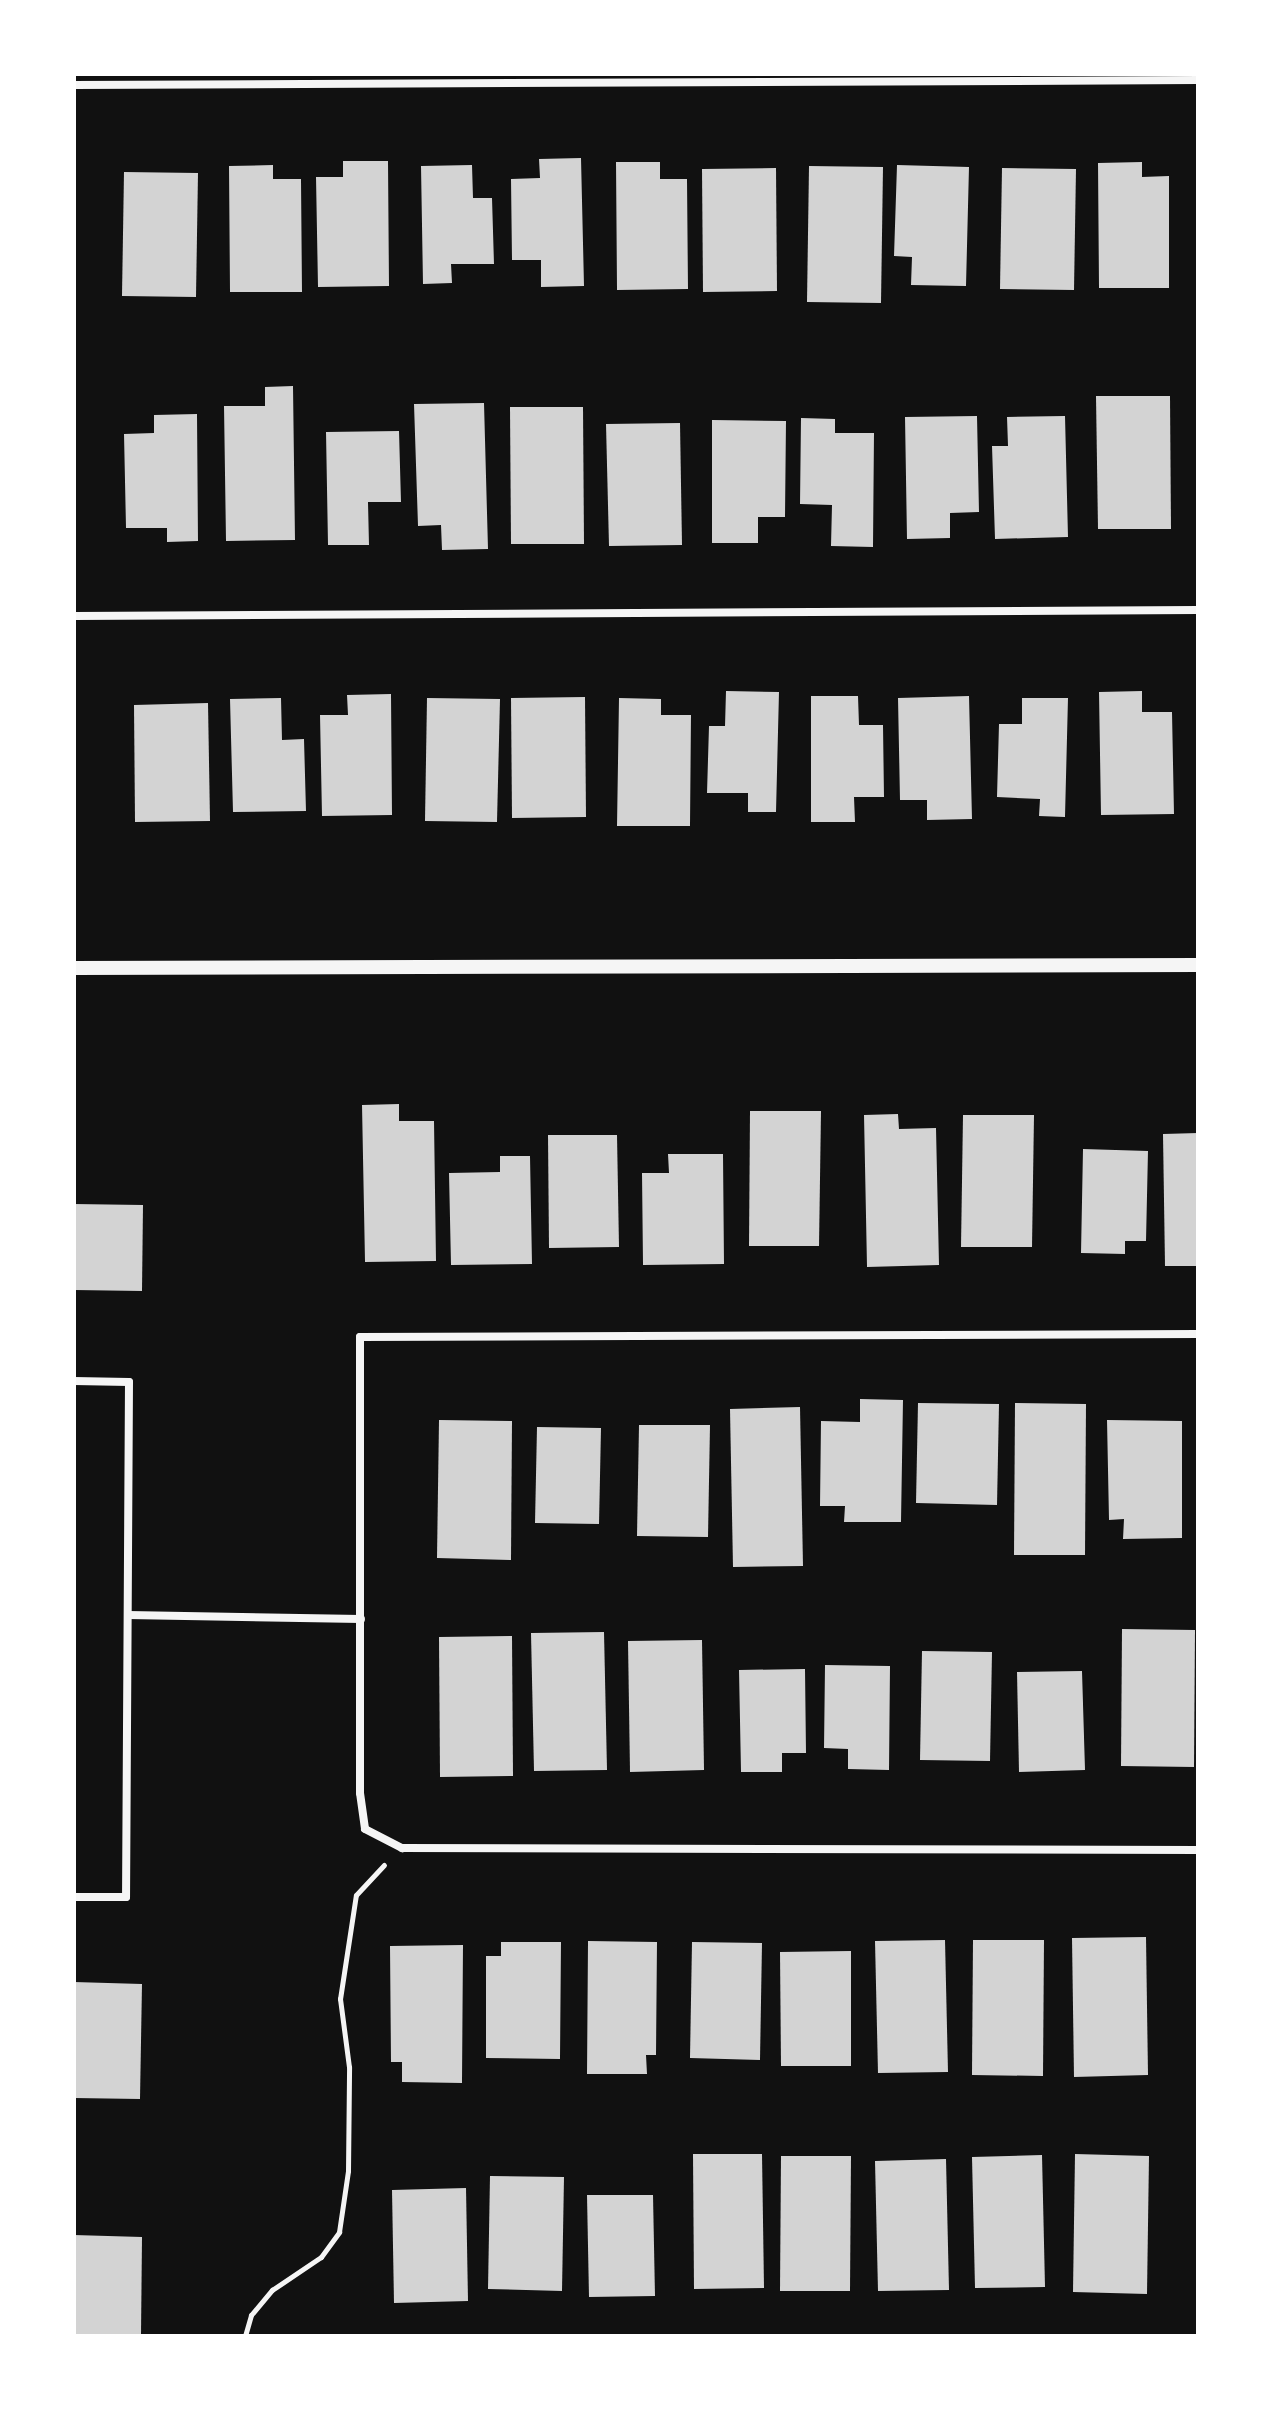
<!DOCTYPE html>
<html>
<head>
<meta charset="utf-8">
<style>
	body { margin:0 }
	#map { position:relative; width:1272px; height:2410px; overflow:hidden; background:#111; font-family:Roboto,sans-serif }
	div>[style] { position:absolute }
	[style*='--x'] { left:calc(var(--x)*1px); top:calc(var(--y)*1px); width:calc(var(--w)*1px); rotate:calc(var(--a)*1deg) }
	.building>* { inset:0; background:#d3d3d3 }
	.path>* { height:5px; margin:-2.5px; padding:0 2.5px; transform-origin:2.5px; border-radius:2.5px; background:#f5f5f5 }
	.minor>* { height:8px; margin:-4px; padding:0 4px; transform-origin:4px; border-radius:4px; background:#f5f5f5 }
	.tertiary>* { height:14px; margin:-7px; padding:0 7px; transform-origin:7px; border-radius:7px; background:#f5f5f5 }
	span { translate:-50% -50%; white-space:nowrap; text-align:center; line-height:1.15; -webkit-text-stroke:6px #fff; paint-order:stroke }
	.frame { position:absolute; inset:0; border:76px solid #fff; pointer-events:none }
</style>
</head>
<body>
<div id="map">
	<div class="building">
		<i style="clip-path:polygon(581px 158px,584px 286px,541px 287px,541px 260px,512px 260px,511px 179px,540px 178px,539px 159px)"></i>
		<i style="clip-path:polygon(343px 161px,388px 161px,389px 286px,318px 287px,316px 177px,343px 177px)"></i>
		<i style="clip-path:polygon(616px 162px,660px 162px,660px 179px,687px 179px,688px 289px,617px 290px)"></i>
		<i style="clip-path:polygon(1142px 162px,1142px 177px,1169px 176px,1169px 288px,1099px 288px,1098px 163px)"></i>
		<i style="clip-path:polygon(273px 165px,273px 179px,301px 179px,302px 292px,230px 292px,229px 166px)"></i>
		<i style="clip-path:polygon(472px 165px,473px 198px,492px 198px,494px 264px,451px 264px,452px 283px,423px 284px,421px 166px)"></i>
		<i style="clip-path:polygon(897px 165px,969px 167px,966px 286px,911px 285px,912px 257px,894px 256px)"></i>
		<i style="clip-path:polygon(809px 166px,883px 167px,881px 303px,807px 302px)"></i>
		<i style="clip-path:polygon(776px 168px,777px 291px,703px 292px,702px 169px)"></i>
		<i style="clip-path:polygon(1002px 168px,1076px 169px,1074px 290px,1000px 289px)"></i>
		<i style="clip-path:polygon(124px 172px,198px 173px,196px 297px,122px 296px)"></i>
		<i style="clip-path:polygon(293px 386px,295px 540px,226px 541px,224px 406px,265px 406px,265px 387px)"></i>
		<i style="clip-path:polygon(1096px 396px,1170px 396px,1171px 529px,1098px 529px)"></i>
		<i style="clip-path:polygon(484px 403px,488px 549px,442px 550px,441px 525px,418px 526px,414px 404px)"></i>
		<i style="clip-path:polygon(510px 407px,583px 407px,584px 544px,511px 544px)"></i>
		<i style="clip-path:polygon(197px 414px,198px 541px,167px 542px,167px 528px,126px 528px,124px 434px,154px 433px,154px 415px)"></i>
		<i style="clip-path:polygon(977px 416px,979px 512px,950px 513px,950px 538px,907px 539px,905px 417px)"></i>
		<i style="clip-path:polygon(1065px 416px,1068px 537px,995px 539px,992px 446px,1008px 446px,1007px 417px)"></i>
		<i style="clip-path:polygon(801px 418px,835px 419px,835px 433px,874px 433px,873px 547px,831px 546px,832px 505px,800px 504px)"></i>
		<i style="clip-path:polygon(712px 420px,786px 421px,785px 517px,758px 517px,758px 543px,712px 543px)"></i>
		<i style="clip-path:polygon(680px 423px,682px 545px,609px 546px,606px 424px)"></i>
		<i style="clip-path:polygon(399px 431px,401px 502px,368px 502px,369px 545px,328px 545px,326px 432px)"></i>
		<i style="clip-path:polygon(726px 691px,779px 692px,776px 812px,748px 812px,748px 793px,707px 793px,709px 726px,725px 726px)"></i>
		<i style="clip-path:polygon(1142px 691px,1142px 712px,1172px 712px,1174px 814px,1101px 815px,1099px 692px)"></i>
		<i style="clip-path:polygon(391px 694px,392px 815px,322px 816px,320px 715px,348px 715px,347px 695px)"></i>
		<i style="clip-path:polygon(811px 696px,858px 696px,859px 725px,883px 725px,884px 797px,854px 797px,855px 822px,811px 822px)"></i>
		<i style="clip-path:polygon(969px 696px,972px 819px,927px 820px,927px 800px,900px 800px,898px 698px)"></i>
		<i style="clip-path:polygon(585px 697px,586px 817px,512px 818px,511px 698px)"></i>
		<i style="clip-path:polygon(281px 698px,282px 740px,304px 739px,306px 811px,233px 812px,230px 699px)"></i>
		<i style="clip-path:polygon(427px 698px,500px 699px,497px 822px,425px 821px)"></i>
		<i style="clip-path:polygon(619px 698px,661px 699px,661px 715px,691px 715px,690px 826px,617px 826px)"></i>
		<i style="clip-path:polygon(1022px 698px,1068px 698px,1065px 817px,1039px 816px,1040px 799px,997px 797px,999px 724px,1022px 724px)"></i>
		<i style="clip-path:polygon(208px 703px,210px 821px,135px 822px,134px 705px)"></i>
		<i style="clip-path:polygon(399px 1104px,399px 1121px,434px 1121px,436px 1261px,365px 1262px,362px 1105px)"></i>
		<i style="clip-path:polygon(750px 1111px,821px 1111px,819px 1246px,749px 1246px)"></i>
		<i style="clip-path:polygon(898px 1114px,899px 1129px,936px 1128px,939px 1265px,867px 1267px,864px 1115px)"></i>
		<i style="clip-path:polygon(963px 1115px,1034px 1115px,1032px 1247px,961px 1247px)"></i>
		<i style="clip-path:polygon(1198px 1133px,1198px 1266px,1165px 1266px,1163px 1134px)"></i>
		<i style="clip-path:polygon(548px 1135px,617px 1135px,619px 1247px,549px 1248px)"></i>
		<i style="clip-path:polygon(1083px 1149px,1148px 1151px,1146px 1241px,1125px 1241px,1125px 1254px,1081px 1253px)"></i>
		<i style="clip-path:polygon(668px 1154px,723px 1154px,724px 1264px,643px 1265px,642px 1173px,669px 1173px)"></i>
		<i style="clip-path:polygon(500px 1156px,530px 1156px,532px 1264px,451px 1265px,449px 1173px,500px 1172px)"></i>
		<i style="clip-path:polygon(74px 1204px,143px 1205px,142px 1291px,74px 1290px)"></i>
		<i style="clip-path:polygon(860px 1399px,903px 1400px,901px 1522px,844px 1522px,845px 1506px,820px 1506px,821px 1421px,860px 1422px)"></i>
		<i style="clip-path:polygon(918px 1403px,999px 1404px,997px 1505px,916px 1503px)"></i>
		<i style="clip-path:polygon(1015px 1403px,1086px 1404px,1085px 1555px,1014px 1555px)"></i>
		<i style="clip-path:polygon(800px 1407px,803px 1566px,733px 1567px,730px 1409px)"></i>
		<i style="clip-path:polygon(439px 1420px,512px 1421px,511px 1560px,437px 1558px)"></i>
		<i style="clip-path:polygon(1107px 1420px,1182px 1421px,1182px 1538px,1123px 1539px,1124px 1519px,1109px 1520px)"></i>
		<i style="clip-path:polygon(639px 1425px,710px 1425px,708px 1537px,637px 1536px)"></i>
		<i style="clip-path:polygon(537px 1427px,601px 1428px,599px 1524px,535px 1523px)"></i>
		<i style="clip-path:polygon(1122px 1629px,1195px 1630px,1194px 1767px,1121px 1766px)"></i>
		<i style="clip-path:polygon(604px 1632px,607px 1770px,534px 1771px,531px 1633px)"></i>
		<i style="clip-path:polygon(512px 1636px,513px 1776px,440px 1777px,439px 1637px)"></i>
		<i style="clip-path:polygon(702px 1640px,704px 1770px,630px 1772px,628px 1641px)"></i>
		<i style="clip-path:polygon(922px 1651px,992px 1652px,990px 1761px,920px 1760px)"></i>
		<i style="clip-path:polygon(825px 1665px,890px 1666px,889px 1770px,848px 1769px,848px 1749px,824px 1748px)"></i>
		<i style="clip-path:polygon(805px 1669px,806px 1753px,782px 1753px,782px 1772px,741px 1772px,739px 1670px)"></i>
		<i style="clip-path:polygon(1082px 1671px,1085px 1770px,1019px 1772px,1017px 1672px)"></i>
		<i style="clip-path:polygon(1146px 1937px,1148px 2075px,1074px 2077px,1072px 1938px)"></i>
		<i style="clip-path:polygon(945px 1940px,948px 2072px,878px 2073px,875px 1941px)"></i>
		<i style="clip-path:polygon(973px 1940px,1044px 1940px,1043px 2076px,972px 2075px)"></i>
		<i style="clip-path:polygon(588px 1941px,657px 1942px,656px 2055px,646px 2055px,647px 2074px,587px 2074px)"></i>
		<i style="clip-path:polygon(501px 1942px,561px 1942px,560px 2059px,486px 2058px,486px 1956px,501px 1956px)"></i>
		<i style="clip-path:polygon(692px 1942px,762px 1943px,760px 2060px,690px 2058px)"></i>
		<i style="clip-path:polygon(463px 1945px,462px 2083px,402px 2082px,402px 2062px,391px 2062px,390px 1946px)"></i>
		<i style="clip-path:polygon(851px 1951px,851px 2066px,781px 2066px,780px 1952px)"></i>
		<i style="clip-path:polygon(74px 1982px,142px 1984px,140px 2099px,74px 2098px)"></i>
		<i style="clip-path:polygon(693px 2154px,762px 2154px,764px 2288px,694px 2289px)"></i>
		<i style="clip-path:polygon(1075px 2154px,1149px 2156px,1147px 2294px,1073px 2292px)"></i>
		<i style="clip-path:polygon(1042px 2155px,1045px 2287px,975px 2288px,972px 2157px)"></i>
		<i style="clip-path:polygon(781px 2156px,851px 2156px,850px 2291px,780px 2291px)"></i>
		<i style="clip-path:polygon(946px 2159px,949px 2290px,878px 2291px,875px 2161px)"></i>
		<i style="clip-path:polygon(490px 2176px,564px 2177px,562px 2291px,488px 2289px)"></i>
		<i style="clip-path:polygon(466px 2188px,468px 2301px,394px 2303px,392px 2190px)"></i>
		<i style="clip-path:polygon(587px 2195px,653px 2195px,655px 2296px,589px 2297px)"></i>
		<i style="clip-path:polygon(74px 2235px,142px 2237px,141px 2335px,74px 2334px)"></i>
	</div>
	<div class="path">
		<i style="--x:245;--y:2336;--w:22;--a:-74"></i>
		<i style="--x:251;--y:2315;--w:33;--a:-50"></i>
		<i style="--x:272;--y:2290;--w:59;--a:-34"></i>
		<i style="--x:321;--y:2257;--w:31;--a:-54"></i>
		<i style="--x:339;--y:2232;--w:62;--a:-81.6"></i>
		<i style="--x:348;--y:2171;--w:104;--a:-89.4"></i>
		<i style="--x:349;--y:2067;--w:69;--a:-97.5"></i>
		<i style="--x:340;--y:1999;--w:105;--a:-81.3"></i>
		<i style="--x:356;--y:1895;--w:41;--a:-47"></i>
	</div>
	<div class="minor">
		<i style="--x:74;--y:85;--w:1124;--a:-0.25"></i>
		<i style="--x:74;--y:616;--w:1124;--a:-0.31"></i>
		<i style="--x:1198;--y:1334;--w:838;--a:179.79"></i>
		<i style="--x:360;--y:1337;--w:456;--a:90"></i>
		<i style="--x:360;--y:1793;--w:36;--a:82"></i>
		<i style="--x:365;--y:1829;--w:42;--a:27.2"></i>
		<i style="--x:402;--y:1848;--w:796;--a:0.14"></i>
		<i style="--x:74;--y:1381;--w:55;--a:1"></i>
		<i style="--x:129;--y:1382;--w:515;--a:90.33"></i>
		<i style="--x:126;--y:1897;--w:52;--a:180"></i>
		<i style="--x:128;--y:1615;--w:233;--a:1"></i>
	</div>
	<div class="tertiary">
		<i style="--x:74;--y:968;--w:1124;--a:-0.15"></i>
	</div>
	<div class="frame"></div>
</div>
</body>
</html>
